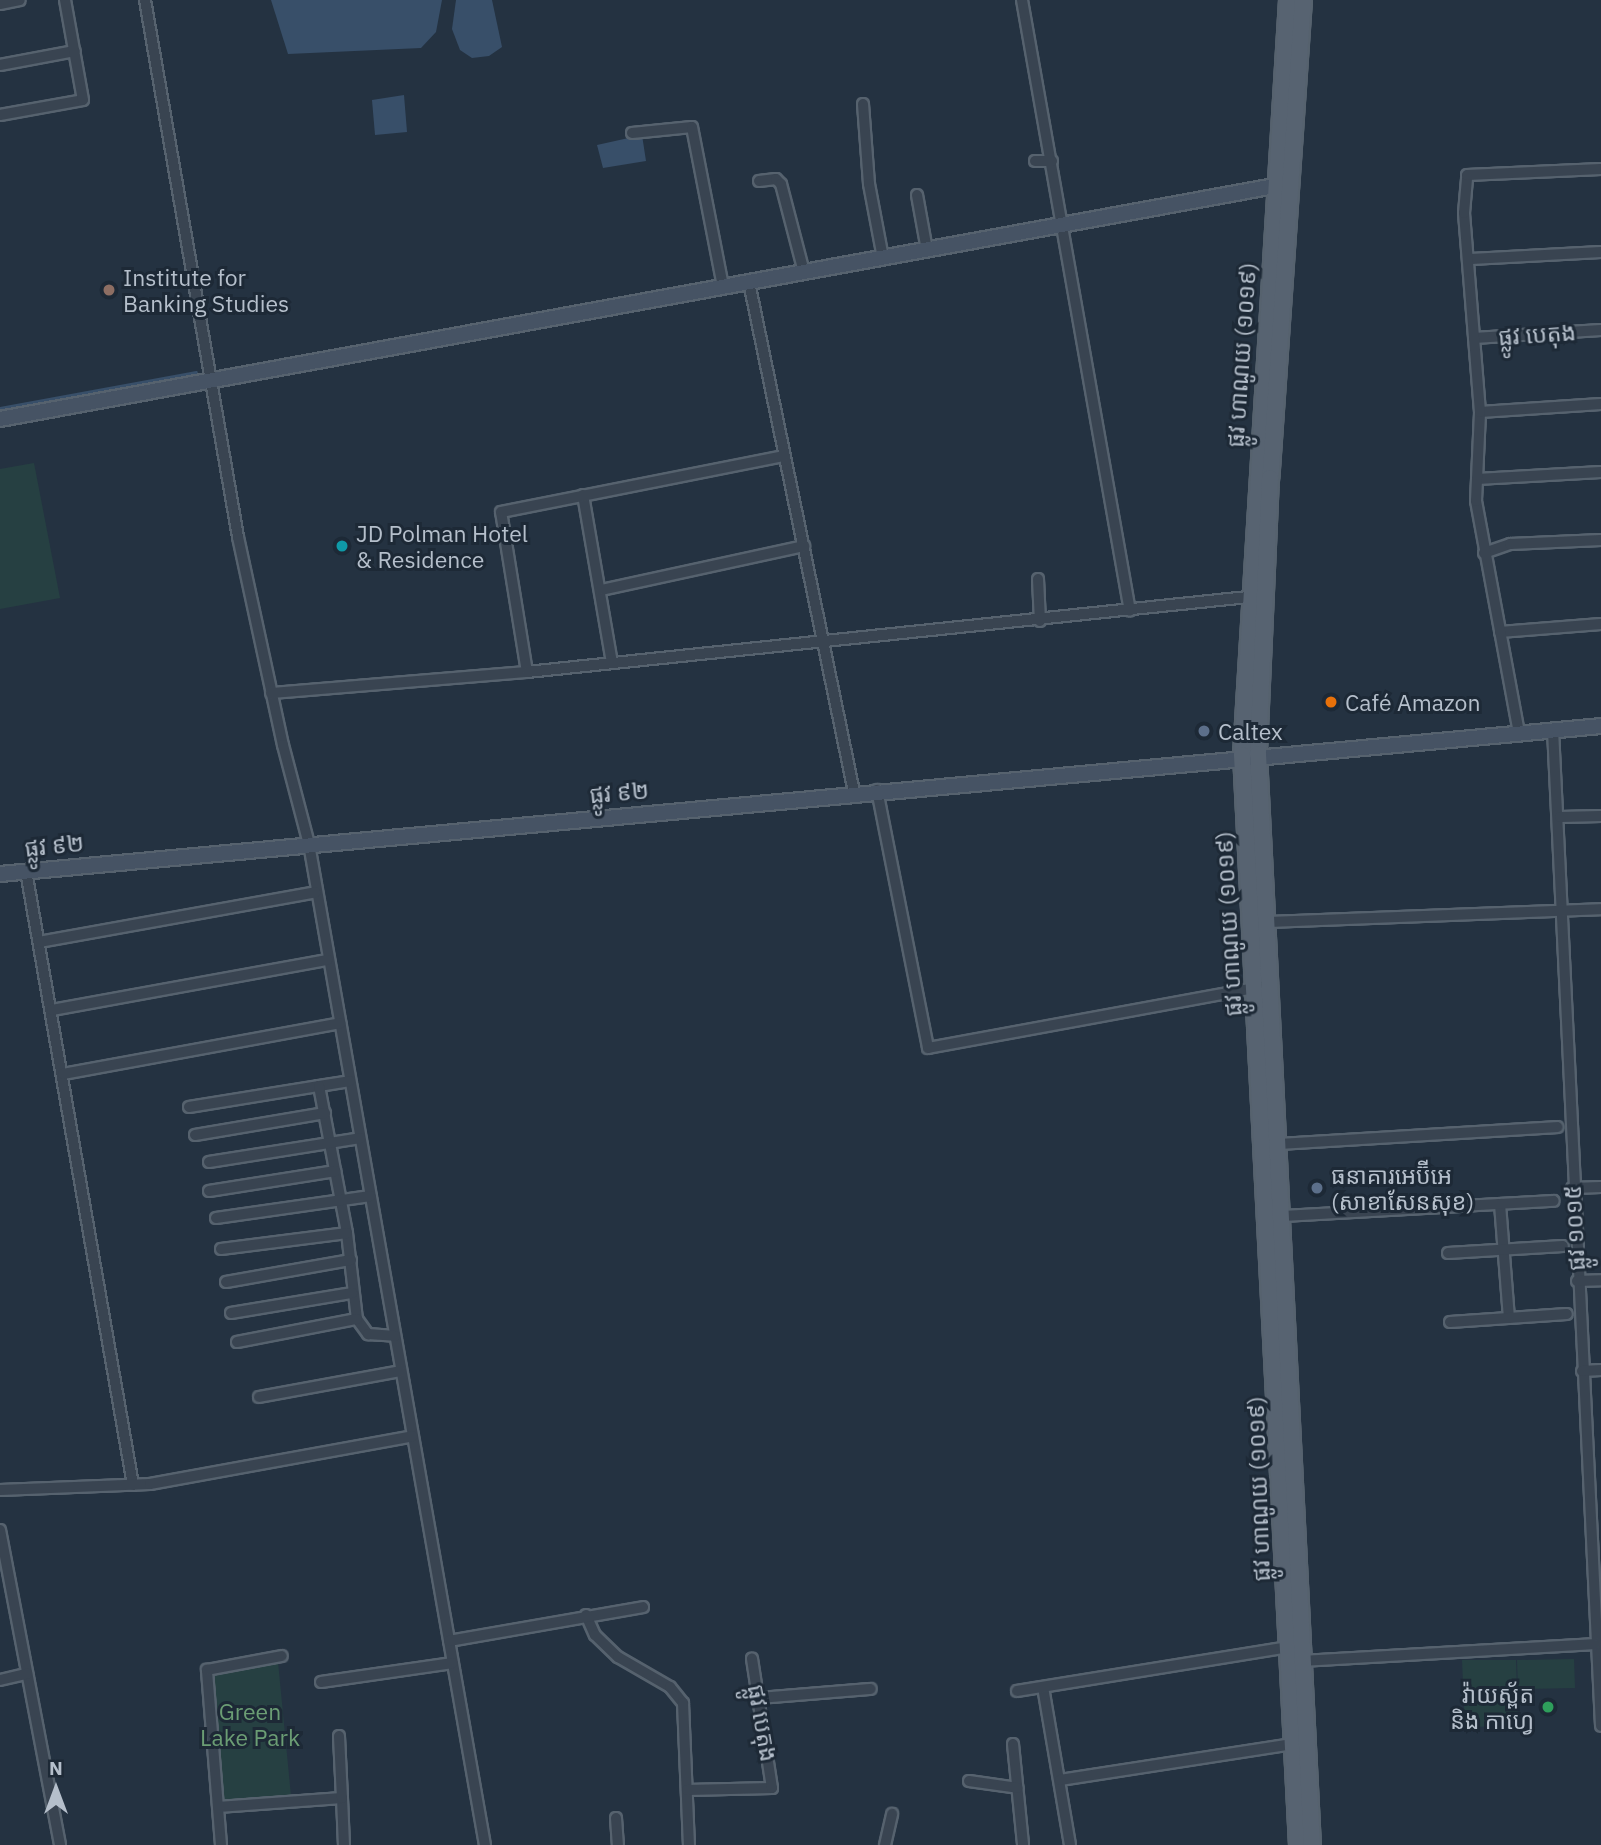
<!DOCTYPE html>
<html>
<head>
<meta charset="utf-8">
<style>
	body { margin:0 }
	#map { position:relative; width:1601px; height:1845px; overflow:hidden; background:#243241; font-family:"IBM Plex Sans","Noto Sans Khmer",sans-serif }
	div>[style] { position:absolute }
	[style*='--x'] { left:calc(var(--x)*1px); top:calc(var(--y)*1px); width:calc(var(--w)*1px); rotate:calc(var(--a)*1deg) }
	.green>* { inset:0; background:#264042 }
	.water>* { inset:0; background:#384f69 }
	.stream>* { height:2.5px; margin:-1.25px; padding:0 1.25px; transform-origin:1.25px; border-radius:1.25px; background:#384f69 }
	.roads { filter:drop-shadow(2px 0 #56626e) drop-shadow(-2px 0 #56626e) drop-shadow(0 2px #56626e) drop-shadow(0 -2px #56626e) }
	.street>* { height:10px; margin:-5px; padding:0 5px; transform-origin:5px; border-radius:5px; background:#394451 }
	.secondary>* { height:14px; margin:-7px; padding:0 7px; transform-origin:7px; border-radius:7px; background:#465364 }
	.primary>* { height:16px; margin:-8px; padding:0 8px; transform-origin:8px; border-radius:8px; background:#576371 }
	.dots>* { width:19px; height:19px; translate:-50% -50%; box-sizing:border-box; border:4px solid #1d2936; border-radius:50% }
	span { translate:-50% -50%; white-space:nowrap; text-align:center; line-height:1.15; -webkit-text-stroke:6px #1d2936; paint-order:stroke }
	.poi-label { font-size:23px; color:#b5bfcb }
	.left { translate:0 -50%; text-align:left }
	.right { translate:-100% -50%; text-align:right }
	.street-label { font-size:23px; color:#b5bfcb }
	.park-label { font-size:23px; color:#6b9d74 }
	.north { position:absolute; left:21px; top:1754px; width:70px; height:70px; -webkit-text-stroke:5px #1d2936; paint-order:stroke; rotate:0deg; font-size:19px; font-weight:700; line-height:28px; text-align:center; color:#b5bfcb }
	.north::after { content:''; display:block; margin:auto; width:24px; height:32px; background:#b5bfcb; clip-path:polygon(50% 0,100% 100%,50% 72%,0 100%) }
</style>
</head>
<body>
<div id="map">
	<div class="green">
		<i style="clip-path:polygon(34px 463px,60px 598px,0 609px,0 469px)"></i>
		<i style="clip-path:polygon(1574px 1659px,1575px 1688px,1518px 1689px,1517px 1660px)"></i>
		<i style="clip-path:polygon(1462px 1660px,1516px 1660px,1518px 1726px,1465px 1727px)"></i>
		<i style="clip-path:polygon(278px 1662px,291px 1796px,224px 1801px,211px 1675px)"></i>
	</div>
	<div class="water">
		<i style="clip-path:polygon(271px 0,442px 0,436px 32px,421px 48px,288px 54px)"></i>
		<i style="clip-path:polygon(456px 0,492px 0,502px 47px,489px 56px,472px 58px,460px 50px,452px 29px)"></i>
		<i style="clip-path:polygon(404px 95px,407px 132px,375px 135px,372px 100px)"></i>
		<i style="clip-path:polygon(642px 135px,646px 161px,603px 168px,597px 145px)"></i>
	</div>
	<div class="stream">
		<i style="--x:0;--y:408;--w:199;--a:-10.4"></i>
	</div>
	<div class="roads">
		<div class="street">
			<i style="--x:145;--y:0;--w:545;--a:80.17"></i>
			<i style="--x:238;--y:537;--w:213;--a:77.8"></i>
			<i style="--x:283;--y:745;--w:102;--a:75.3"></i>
			<i style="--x:309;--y:844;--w:1016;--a:80.03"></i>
			<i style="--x:1022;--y:0;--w:620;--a:79.98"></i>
			<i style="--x:0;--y:4;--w:20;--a:-11"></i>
			<i style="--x:0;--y:65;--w:76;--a:-10.6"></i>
			<i style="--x:863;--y:104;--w:80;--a:85.7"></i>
			<i style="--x:869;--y:184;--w:75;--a:79.3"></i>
			<i style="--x:0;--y:115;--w:84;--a:-10.2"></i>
			<i style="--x:83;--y:100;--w:102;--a:-100.2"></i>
			<i style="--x:632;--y:133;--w:60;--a:-5.7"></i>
			<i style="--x:692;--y:127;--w:163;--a:79"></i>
			<i style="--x:1035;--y:161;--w:17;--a:0"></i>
			<i style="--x:759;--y:181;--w:17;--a:-7"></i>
			<i style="--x:776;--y:179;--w:7;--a:45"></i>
			<i style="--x:781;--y:184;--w:91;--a:75.4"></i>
			<i style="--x:917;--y:195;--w:56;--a:79.7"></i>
			<i style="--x:1471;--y:259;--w:130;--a:-3.1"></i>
			<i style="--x:749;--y:282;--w:521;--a:78.37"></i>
			<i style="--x:1474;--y:338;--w:127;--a:-3.6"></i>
			<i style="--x:1480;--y:412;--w:121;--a:-3.8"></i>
			<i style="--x:1477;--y:479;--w:124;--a:-3.2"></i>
			<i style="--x:583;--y:495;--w:170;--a:80.2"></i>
			<i style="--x:1484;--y:553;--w:28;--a:-19"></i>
			<i style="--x:1510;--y:544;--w:91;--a:-2.5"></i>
			<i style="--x:1038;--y:579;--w:42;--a:87.3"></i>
			<i style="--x:601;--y:590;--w:208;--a:-12.2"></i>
			<i style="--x:1500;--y:632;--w:101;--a:-4.5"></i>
			<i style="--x:527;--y:672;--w:162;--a:-99.2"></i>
			<i style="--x:501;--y:512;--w:289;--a:-11.2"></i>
			<i style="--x:271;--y:693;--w:257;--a:-4.7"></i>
			<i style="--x:527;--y:672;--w:735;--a:-5.94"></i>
			<i style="--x:1553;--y:730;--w:997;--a:87.24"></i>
			<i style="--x:1519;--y:733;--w:236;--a:-100.5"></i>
			<i style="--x:1476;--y:501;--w:89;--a:-87.4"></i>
			<i style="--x:1480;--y:412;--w:200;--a:-94.6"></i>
			<i style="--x:1464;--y:213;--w:38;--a:-85"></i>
			<i style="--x:1467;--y:175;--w:134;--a:-2.6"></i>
			<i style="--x:877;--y:790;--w:263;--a:78.8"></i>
			<i style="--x:928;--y:1048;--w:339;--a:-10.4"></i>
			<i style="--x:1560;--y:817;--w:41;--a:-1.4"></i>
			<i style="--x:26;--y:871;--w:623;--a:80.11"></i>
			<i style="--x:1267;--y:922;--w:334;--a:-2.2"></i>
			<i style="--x:39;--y:942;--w:281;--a:-10.2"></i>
			<i style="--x:52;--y:1010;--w:280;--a:-10.3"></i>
			<i style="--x:63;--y:1074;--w:282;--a:-10.4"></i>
			<i style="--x:319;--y:1086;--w:31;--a:-9"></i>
			<i style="--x:189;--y:1107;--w:132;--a:-9.2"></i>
			<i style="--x:319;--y:1086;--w:150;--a:79.2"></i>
			<i style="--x:347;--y:1233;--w:87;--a:83.4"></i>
			<i style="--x:357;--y:1319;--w:19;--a:54"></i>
			<i style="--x:368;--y:1334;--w:27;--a:4"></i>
			<i style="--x:195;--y:1135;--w:132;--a:-9.6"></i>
			<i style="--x:1280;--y:1144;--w:278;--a:-3.5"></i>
			<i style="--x:209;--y:1162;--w:153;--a:-9"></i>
			<i style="--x:1572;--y:1188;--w:29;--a:-2"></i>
			<i style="--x:209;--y:1191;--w:128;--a:-9"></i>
			<i style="--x:1500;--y:1204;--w:114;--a:85.5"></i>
			<i style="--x:1283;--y:1216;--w:271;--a:-3.2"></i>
			<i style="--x:216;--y:1218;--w:156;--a:-8.1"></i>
			<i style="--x:221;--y:1249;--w:127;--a:-7.2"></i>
			<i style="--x:1448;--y:1253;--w:115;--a:-3.5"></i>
			<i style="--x:1577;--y:1281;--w:24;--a:-2"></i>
			<i style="--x:226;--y:1282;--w:127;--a:-10"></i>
			<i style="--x:231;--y:1313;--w:123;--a:-9.4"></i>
			<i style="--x:1450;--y:1322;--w:117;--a:-3.9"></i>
			<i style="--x:237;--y:1342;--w:122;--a:-10.9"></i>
			<i style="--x:1582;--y:1371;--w:19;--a:-3"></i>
			<i style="--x:259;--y:1397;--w:144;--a:-10.4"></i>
			<i style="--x:0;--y:1490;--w:150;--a:-2.3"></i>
			<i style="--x:150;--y:1484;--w:267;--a:-10.3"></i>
			<i style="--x:0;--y:1530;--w:321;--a:79.2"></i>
			<i style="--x:586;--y:1615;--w:22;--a:66"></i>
			<i style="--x:595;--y:1635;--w:32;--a:44"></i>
			<i style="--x:618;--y:1657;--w:60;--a:30"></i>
			<i style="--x:670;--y:1687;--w:21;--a:51"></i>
			<i style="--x:683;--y:1703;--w:142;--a:87.6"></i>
			<i style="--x:449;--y:1641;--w:197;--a:-9.9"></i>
			<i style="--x:1302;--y:1661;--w:294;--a:-3.3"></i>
			<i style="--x:0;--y:1680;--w:28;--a:-13"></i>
			<i style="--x:321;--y:1682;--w:133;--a:-8.2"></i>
			<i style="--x:1043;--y:1687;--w:160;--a:80.3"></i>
			<i style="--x:1017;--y:1691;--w:275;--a:-9.2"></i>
			<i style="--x:758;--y:1698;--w:113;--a:-4.6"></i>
			<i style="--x:1013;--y:1744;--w:101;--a:84.3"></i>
			<i style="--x:1060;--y:1780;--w:242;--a:-8.8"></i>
			<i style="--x:969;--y:1781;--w:49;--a:8.1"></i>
			<i style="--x:687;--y:1790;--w:85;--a:-1.3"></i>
			<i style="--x:772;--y:1788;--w:131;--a:-98.8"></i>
			<i style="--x:342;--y:1798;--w:47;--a:87.6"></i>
			<i style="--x:218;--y:1807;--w:124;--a:-4.2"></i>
			<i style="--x:342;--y:1798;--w:62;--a:-92.8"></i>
			<i style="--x:616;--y:1818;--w:27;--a:86"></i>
			<i style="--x:221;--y:1845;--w:176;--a:-94.6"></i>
			<i style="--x:207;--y:1670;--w:76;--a:-10.6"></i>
			<i style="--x:885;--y:1845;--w:32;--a:-77"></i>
		</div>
		<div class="secondary">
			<i style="--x:0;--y:419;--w:1307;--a:-10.36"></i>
			<i style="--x:0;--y:874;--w:1608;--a:-5.28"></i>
		</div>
		<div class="primary">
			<i style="--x:1288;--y:0;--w:756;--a:93.49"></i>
			<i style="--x:1242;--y:755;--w:1091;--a:87.06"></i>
			<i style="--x:1303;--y:0;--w:479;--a:93.9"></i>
			<i style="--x:1270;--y:478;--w:276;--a:92.5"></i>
			<i style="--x:1258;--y:754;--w:1092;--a:87.17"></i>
		</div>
	</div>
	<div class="dots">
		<i style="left:109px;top:290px;background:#8d6e63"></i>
		<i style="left:342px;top:546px;background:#0f9aa8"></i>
		<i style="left:1331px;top:702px;background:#e8710a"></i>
		<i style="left:1204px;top:731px;background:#5c6f8a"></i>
		<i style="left:1317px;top:1188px;background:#5c6f8a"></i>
		<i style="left:1548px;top:1707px;background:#2e9e5b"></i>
	</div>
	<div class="poi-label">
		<span class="left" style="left:123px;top:290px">Institute for<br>Banking Studies</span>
		<span class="left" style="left:356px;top:546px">JD Polman Hotel<br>&amp; Residence</span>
		<span class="left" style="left:1345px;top:702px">Café Amazon</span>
		<span class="left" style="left:1218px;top:731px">Caltex</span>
		<span class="left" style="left:1331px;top:1188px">ធនាគារអេប៊ីអេ<br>(សាខាសែនសុខ)</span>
		<span class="right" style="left:1534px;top:1707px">វ៉ាយស្ព័ត<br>និង កាហ្វេ</span>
	</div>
	<div class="street-label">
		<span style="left:1537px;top:334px;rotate:-4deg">ផ្លូវ បេតុង</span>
		<span style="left:1241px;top:355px;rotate:-86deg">ផ្លូវ ហាណូយ (១០១៩)</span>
		<span style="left:619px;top:792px;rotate:-5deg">ផ្លូវ ៩២</span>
		<span style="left:54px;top:845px;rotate:-6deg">ផ្លូវ ៩២</span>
		<span style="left:1228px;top:924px;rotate:-93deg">ផ្លូវ ហាណូយ (១០១៩)</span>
		<span style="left:1574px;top:1228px;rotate:-93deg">ផ្លូវ ១០១៥</span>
		<span style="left:1258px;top:1489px;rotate:-92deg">ផ្លូវ ហាណូយ (១០១៩)</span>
		<span style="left:763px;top:1723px;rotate:80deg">ផ្លូវ បេតុង</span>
	</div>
	<div class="park-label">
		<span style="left:250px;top:1724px">Green<br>Lake Park</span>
	</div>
	<div class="north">N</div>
</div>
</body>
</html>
